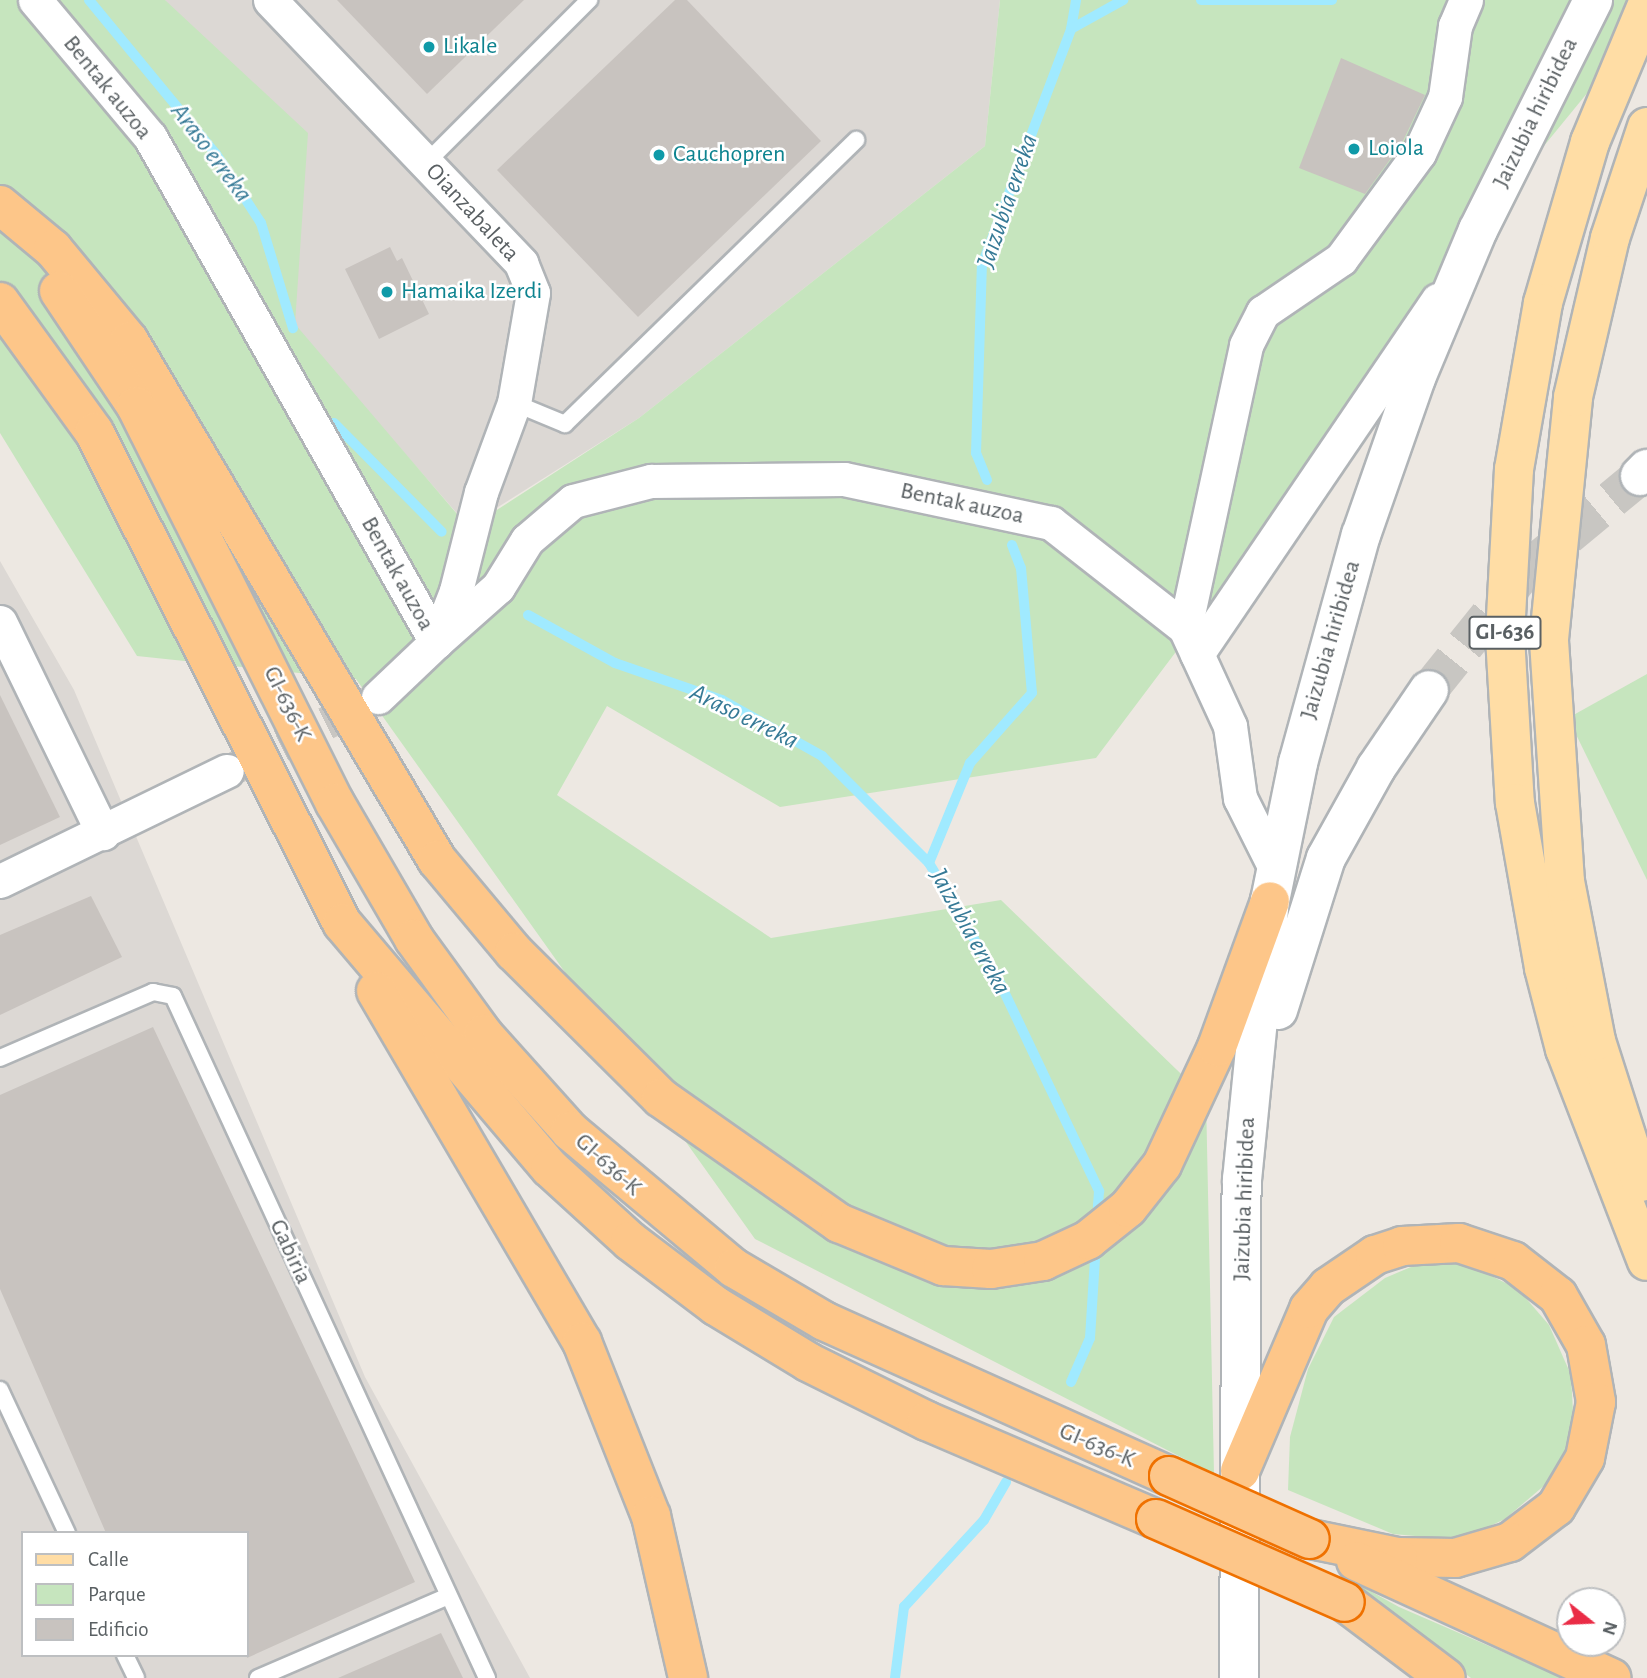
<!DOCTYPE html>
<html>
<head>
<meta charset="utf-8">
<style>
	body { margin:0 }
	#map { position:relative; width:1647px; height:1678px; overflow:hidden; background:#ede8e2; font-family:"Alegreya Sans",sans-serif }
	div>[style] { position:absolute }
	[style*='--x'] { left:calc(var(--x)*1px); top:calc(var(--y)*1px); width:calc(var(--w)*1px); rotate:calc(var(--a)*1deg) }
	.industrial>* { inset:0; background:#dcd8d4 }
	.green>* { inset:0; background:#c6e5be }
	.stream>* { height:10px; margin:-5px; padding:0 5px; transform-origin:5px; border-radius:5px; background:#a0eaff }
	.building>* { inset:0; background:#c8c3bf }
	.street-tunnel>* { height:33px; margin-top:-16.5px; transform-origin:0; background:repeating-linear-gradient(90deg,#c8c6c2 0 33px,transparent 0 50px) }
	.secondary-tunnel>* { height:38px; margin-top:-19px; transform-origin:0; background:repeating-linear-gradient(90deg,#c8c6c2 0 38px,transparent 0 57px) }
	.roads { filter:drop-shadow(2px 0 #b0b4b7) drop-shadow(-2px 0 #b0b4b7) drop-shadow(0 2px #b0b4b7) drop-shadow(0 -2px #b0b4b7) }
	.lane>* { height:16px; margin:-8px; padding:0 8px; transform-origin:8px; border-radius:8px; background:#fff }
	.street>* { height:33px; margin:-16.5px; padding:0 16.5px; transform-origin:16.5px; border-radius:16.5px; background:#fff }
	.secondary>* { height:38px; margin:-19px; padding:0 19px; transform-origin:19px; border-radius:19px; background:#fff }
	.primary>* { height:38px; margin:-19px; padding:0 19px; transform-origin:19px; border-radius:19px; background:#ffdda5 }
	.highway>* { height:38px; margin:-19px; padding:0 19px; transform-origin:19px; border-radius:19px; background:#fdc689 }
	.bridges { filter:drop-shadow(2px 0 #ef7100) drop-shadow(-2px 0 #ef7100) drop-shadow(0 2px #ef7100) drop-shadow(0 -2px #ef7100) }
	.highway-bridge>* { height:38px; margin:-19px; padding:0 19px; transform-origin:19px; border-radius:19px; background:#fdc689 }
	.dots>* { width:19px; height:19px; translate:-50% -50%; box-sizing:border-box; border:4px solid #fff; border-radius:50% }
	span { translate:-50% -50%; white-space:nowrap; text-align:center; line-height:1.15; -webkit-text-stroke:5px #fff; paint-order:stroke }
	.shield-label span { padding:2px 5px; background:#fff; border:2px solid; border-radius:5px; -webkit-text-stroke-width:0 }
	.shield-label { font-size:23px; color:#5a6063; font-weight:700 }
	.culture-label { font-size:24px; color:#0d838f }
	.left { translate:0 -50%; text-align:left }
	.street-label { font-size:24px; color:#5a6063 }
	.water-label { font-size:26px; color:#367a96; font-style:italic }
	.legend { position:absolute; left:21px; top:1531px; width:228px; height:126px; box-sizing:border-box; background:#fff; border:2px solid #bdbfc1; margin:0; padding:9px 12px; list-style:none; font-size:21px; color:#5a6063 }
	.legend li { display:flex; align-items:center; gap:14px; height:35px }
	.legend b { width:35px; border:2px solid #bdbfc1 }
	.north { position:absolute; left:1556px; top:1587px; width:70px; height:70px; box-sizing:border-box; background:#fff; border:2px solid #bdbfc1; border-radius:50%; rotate:108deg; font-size:19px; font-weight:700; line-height:28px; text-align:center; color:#5a6063 }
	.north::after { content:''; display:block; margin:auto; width:24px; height:32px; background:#ea2c46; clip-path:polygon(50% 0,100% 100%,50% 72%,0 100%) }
</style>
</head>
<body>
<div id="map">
	<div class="industrial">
		<i style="clip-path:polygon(165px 0,1000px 0,985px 146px,639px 418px,468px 526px,293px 325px)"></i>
		<i style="clip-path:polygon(evenodd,0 561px,74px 690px,365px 1377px,530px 1678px,0 1678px,0 561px,23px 1533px,247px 1533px,247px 1655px,23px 1655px,23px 1533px)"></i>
	</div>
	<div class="green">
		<i style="clip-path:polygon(0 0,165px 0,308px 133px,295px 324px,469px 528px,639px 418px,985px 146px,1000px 0,1647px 0,1647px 20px,1444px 268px,1257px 544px,1096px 758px,780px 807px,607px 706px,557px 795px,771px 938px,1001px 900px,1206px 1098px,1214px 1474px,755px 1239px,356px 679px,137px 656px,0 433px)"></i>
		<i style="clip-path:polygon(1647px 674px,1647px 880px,1568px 718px)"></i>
		<i style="clip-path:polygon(1425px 1261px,1469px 1265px,1518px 1289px,1549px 1325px,1571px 1375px,1574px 1430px,1553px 1478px,1505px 1519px,1460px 1540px,1393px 1534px,1288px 1490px,1290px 1437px,1308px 1369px,1334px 1317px,1385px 1278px)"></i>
		<i style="clip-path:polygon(1352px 1581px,1399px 1607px,1563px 1678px,1471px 1678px,1348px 1585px)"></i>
	</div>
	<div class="stream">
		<i style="--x:89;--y:0;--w:200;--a:50.5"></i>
		<i style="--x:216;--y:154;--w:82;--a:56.9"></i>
		<i style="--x:261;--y:223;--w:110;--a:73.1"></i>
		<i style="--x:1201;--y:0;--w:131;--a:0"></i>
		<i style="--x:1071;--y:29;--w:29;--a:-80"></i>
		<i style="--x:334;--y:423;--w:153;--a:45.3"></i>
		<i style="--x:987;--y:480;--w:29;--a:-112"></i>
		<i style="--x:976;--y:453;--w:188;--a:-88.2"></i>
		<i style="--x:982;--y:265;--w:252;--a:-69.3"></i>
		<i style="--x:1071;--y:29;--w:60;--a:-29.1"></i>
		<i style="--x:1012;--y:545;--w:25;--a:69"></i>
		<i style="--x:1021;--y:568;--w:125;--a:85"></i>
		<i style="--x:1032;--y:693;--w:94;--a:131.5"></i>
		<i style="--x:970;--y:763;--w:108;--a:112.3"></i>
		<i style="--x:929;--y:863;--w:137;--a:59.3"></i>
		<i style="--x:999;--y:981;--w:233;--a:64.5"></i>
		<i style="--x:1099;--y:1191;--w:16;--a:94"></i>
		<i style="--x:528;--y:615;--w:99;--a:28.9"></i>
		<i style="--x:615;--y:663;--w:113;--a:19.1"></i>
		<i style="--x:722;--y:700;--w:115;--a:29.2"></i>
		<i style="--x:822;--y:756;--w:151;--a:45"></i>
		<i style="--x:1071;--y:1382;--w:48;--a:-66.6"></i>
		<i style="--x:1090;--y:1338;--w:79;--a:-86.4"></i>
		<i style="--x:895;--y:1678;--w:72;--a:-82.8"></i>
		<i style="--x:904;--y:1607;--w:118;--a:-47.4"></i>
		<i style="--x:984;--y:1520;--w:44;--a:-59.9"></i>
	</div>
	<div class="building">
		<i style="clip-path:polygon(337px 0,524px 0,427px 94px)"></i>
		<i style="clip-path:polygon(675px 0,687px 0,821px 141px,638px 317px,497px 170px)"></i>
		<i style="clip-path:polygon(1341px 58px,1425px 95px,1402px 143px,1365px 194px,1299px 168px)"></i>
		<i style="clip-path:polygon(390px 247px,397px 261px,402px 258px,429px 314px,379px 339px,345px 269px)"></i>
		<i style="clip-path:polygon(0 695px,60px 817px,0 845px)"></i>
		<i style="clip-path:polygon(91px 896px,122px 957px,0 1015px,0 935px)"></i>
		<i style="clip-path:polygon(153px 1027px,415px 1582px,247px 1658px,247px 1533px,106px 1533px,0 1289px,0 1095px)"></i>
		<i style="clip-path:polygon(441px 1633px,463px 1678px,338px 1678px)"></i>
	</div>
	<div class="street-tunnel">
		<i style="--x:236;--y:767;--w:153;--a:-26.1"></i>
	</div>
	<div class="secondary-tunnel">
		<i style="--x:1429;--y:690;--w:151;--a:-51.2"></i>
		<i style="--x:1524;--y:572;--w:151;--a:-39.6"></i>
	</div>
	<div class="roads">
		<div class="lane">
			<i style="--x:426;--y:163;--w:231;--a:-45"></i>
			<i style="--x:514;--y:403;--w:55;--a:22.4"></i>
			<i style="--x:565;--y:424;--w:407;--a:-44.3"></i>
			<i style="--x:0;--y:1058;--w:167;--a:-23.3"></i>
			<i style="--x:153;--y:992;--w:20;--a:11"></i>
			<i style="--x:173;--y:996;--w:751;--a:65.28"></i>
			<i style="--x:0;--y:1390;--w:158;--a:64.9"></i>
			<i style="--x:125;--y:1655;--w:25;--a:64"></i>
			<i style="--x:258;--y:1678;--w:207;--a:-23.3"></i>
		</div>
		<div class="street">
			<i style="--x:35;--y:0;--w:179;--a:50"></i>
			<i style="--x:150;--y:137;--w:580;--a:60.48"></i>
			<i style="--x:436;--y:642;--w:83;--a:-41.6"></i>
			<i style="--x:498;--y:587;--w:55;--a:-58.3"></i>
			<i style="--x:527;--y:540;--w:60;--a:-40.3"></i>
			<i style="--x:573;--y:501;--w:81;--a:-14.4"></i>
			<i style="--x:651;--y:481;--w:193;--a:-0.6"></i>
			<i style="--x:844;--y:479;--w:212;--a:12"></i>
			<i style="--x:1051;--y:523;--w:170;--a:38.1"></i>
			<i style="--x:1185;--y:628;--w:108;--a:65.3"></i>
			<i style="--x:1230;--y:726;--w:73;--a:82.1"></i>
			<i style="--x:1240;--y:798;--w:80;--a:63.4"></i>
			<i style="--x:270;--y:0;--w:364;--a:46.3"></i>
			<i style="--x:521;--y:263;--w:32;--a:68"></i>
			<i style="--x:533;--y:293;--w:112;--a:99.8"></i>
			<i style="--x:514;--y:403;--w:95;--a:110.3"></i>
			<i style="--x:481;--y:492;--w:102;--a:104.2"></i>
			<i style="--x:456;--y:591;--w:55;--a:111.4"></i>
			<i style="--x:436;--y:642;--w:80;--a:136.5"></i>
			<i style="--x:0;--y:622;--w:235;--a:64"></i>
			<i style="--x:1185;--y:628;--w:289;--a:-77.8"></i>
			<i style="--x:1246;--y:345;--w:37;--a:-63"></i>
			<i style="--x:1263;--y:312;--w:94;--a:-34.2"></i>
			<i style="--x:1341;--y:259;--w:132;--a:-53.7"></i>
			<i style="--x:1419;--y:153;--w:62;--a:-65.1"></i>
			<i style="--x:1445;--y:97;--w:72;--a:-82"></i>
			<i style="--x:1455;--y:26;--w:28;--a:-67"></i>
			<i style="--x:1197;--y:654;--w:428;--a:-55.8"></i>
			<i style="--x:0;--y:881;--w:252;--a:-25.9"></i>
		</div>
		<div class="secondary">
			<i style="--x:1640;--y:476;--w:10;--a:-45"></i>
			<i style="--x:1278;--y:1010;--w:159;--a:-72.5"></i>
			<i style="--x:1326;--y:858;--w:103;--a:-60.9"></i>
			<i style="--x:1376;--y:768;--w:94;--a:-55.8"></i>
			<i style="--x:1239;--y:1678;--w:498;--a:-89.7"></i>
			<i style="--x:1242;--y:1180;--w:280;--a:-84.3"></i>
			<i style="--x:1270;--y:901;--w:141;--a:-78.5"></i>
			<i style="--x:1298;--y:763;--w:237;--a:-74.6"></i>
			<i style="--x:1361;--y:535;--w:166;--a:-70.7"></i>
			<i style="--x:1416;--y:378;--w:160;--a:-67.3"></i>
			<i style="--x:1478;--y:230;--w:257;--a:-63.4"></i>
		</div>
		<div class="primary">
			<i style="--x:1647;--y:5;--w:148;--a:112.6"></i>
			<i style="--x:1590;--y:142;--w:168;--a:106.3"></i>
			<i style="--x:1543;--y:303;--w:169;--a:99.9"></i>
			<i style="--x:1514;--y:469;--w:168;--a:93.1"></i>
			<i style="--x:1505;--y:637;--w:166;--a:86.6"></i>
			<i style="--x:1515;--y:803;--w:168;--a:80"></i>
			<i style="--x:1544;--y:968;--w:84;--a:75.5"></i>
			<i style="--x:1565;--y:1049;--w:227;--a:68.9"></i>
			<i style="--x:1641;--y:1182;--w:148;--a:-107.7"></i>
			<i style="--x:1596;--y:1041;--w:162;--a:-101"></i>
			<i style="--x:1565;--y:882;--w:244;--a:-93.8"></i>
			<i style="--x:1549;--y:639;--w:243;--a:-84.3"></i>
			<i style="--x:1573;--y:397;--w:163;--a:-76.9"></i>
			<i style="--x:1610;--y:238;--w:117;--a:-71.6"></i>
		</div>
		<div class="highway">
			<i style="--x:0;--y:205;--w:69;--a:39.7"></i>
			<i style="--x:53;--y:249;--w:119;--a:50.4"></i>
			<i style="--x:129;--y:341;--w:604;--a:59.31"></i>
			<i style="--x:437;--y:860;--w:120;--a:50.1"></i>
			<i style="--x:514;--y:952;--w:207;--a:44.8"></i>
			<i style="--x:661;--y:1098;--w:218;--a:35.1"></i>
			<i style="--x:839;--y:1223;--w:113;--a:22.5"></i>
			<i style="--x:943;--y:1266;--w:48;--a:3.6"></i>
			<i style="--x:991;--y:1269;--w:53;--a:-8.7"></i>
			<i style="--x:1043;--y:1261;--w:50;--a:-25"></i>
			<i style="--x:1088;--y:1240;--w:51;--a:-38.7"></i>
			<i style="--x:1128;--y:1208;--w:55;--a:-51.7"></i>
			<i style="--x:1162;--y:1165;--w:130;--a:-65"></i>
			<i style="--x:1217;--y:1047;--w:155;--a:-70"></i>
			<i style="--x:59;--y:291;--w:138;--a:56.2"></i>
			<i style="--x:136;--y:406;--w:444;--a:63.4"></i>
			<i style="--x:335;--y:803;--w:157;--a:59.8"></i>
			<i style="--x:414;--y:939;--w:117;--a:54"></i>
			<i style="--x:483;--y:1034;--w:130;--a:48.1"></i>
			<i style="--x:570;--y:1131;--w:214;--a:39.9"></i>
			<i style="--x:734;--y:1268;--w:104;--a:30.5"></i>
			<i style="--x:824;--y:1321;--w:378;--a:24.2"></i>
			<i style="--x:0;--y:302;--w:160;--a:54.1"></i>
			<i style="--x:94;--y:432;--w:550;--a:63.2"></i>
			<i style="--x:342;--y:923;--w:321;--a:49.7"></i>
			<i style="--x:550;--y:1168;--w:108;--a:42.4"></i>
			<i style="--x:630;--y:1241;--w:108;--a:37.1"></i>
			<i style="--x:716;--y:1306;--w:108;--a:31.3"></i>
			<i style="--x:808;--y:1362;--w:133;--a:26.4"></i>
			<i style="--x:927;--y:1421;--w:249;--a:23.2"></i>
			<i style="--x:376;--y:991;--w:407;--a:59.6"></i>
			<i style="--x:582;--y:1342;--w:187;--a:68.4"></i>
			<i style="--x:651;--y:1516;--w:166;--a:77.1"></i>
			<i style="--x:1240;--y:1471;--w:176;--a:-66.9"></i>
			<i style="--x:1309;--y:1309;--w:29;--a:-49"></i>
			<i style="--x:1328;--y:1287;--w:57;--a:-34.2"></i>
			<i style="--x:1375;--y:1255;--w:28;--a:-18"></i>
			<i style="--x:1402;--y:1246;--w:57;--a:-3"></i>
			<i style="--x:1459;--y:1243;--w:57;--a:18.4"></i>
			<i style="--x:1513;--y:1261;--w:57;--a:37.9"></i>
			<i style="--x:1558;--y:1296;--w:56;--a:60.3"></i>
			<i style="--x:1586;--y:1345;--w:58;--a:80"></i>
			<i style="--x:1596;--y:1402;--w:57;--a:101.1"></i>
			<i style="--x:1585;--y:1458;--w:57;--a:120.6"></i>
			<i style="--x:1556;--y:1507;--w:58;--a:142.7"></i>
			<i style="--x:1510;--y:1542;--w:57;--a:163.8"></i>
			<i style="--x:1455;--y:1558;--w:57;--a:-179"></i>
			<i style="--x:1398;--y:1557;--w:90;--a:-168.4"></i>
			<i style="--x:1356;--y:1561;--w:281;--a:24.6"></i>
			<i style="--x:1345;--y:1602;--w:126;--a:37"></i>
		</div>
	</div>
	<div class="bridges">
		<div class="highway-bridge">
			<i style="--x:1169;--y:1476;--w:154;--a:24.1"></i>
			<i style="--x:1156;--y:1519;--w:206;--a:23.7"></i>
		</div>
	</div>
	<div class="dots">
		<i style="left:429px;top:47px;background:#0f9aa8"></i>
		<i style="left:1354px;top:149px;background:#0f9aa8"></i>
		<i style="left:659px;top:155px;background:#0f9aa8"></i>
		<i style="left:387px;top:292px;background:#0f9aa8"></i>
	</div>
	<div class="shield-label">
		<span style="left:1505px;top:633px">GI-636</span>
	</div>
	<div class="culture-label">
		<span class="left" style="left:443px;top:47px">Likale</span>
		<span class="left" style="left:1368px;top:149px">Loiola</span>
		<span class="left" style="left:673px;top:155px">Cauchopren</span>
		<span class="left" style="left:401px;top:292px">Hamaika Izerdi</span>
	</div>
	<div class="street-label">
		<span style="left:107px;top:88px;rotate:51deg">Bentak auzoa</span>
		<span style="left:1536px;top:113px;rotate:-64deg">Jaizubia hiribidea</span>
		<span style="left:472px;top:213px;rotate:47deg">Oianzabaleta</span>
		<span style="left:962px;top:504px;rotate:12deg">Bentak auzoa</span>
		<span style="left:397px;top:574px;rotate:61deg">Bentak auzoa</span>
		<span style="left:1331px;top:640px;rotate:-74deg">Jaizubia hiribidea</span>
		<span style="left:287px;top:704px;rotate:64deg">GI-636-K</span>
		<span style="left:608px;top:1165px;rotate:42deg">GI-636-K</span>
		<span style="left:1245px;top:1199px;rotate:-88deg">Jaizubia hiribidea</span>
		<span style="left:290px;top:1252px;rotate:65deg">Gabiria</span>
		<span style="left:1097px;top:1446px;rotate:23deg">GI-636-K</span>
	</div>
	<div class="water-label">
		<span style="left:211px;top:153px;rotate:53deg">Araso erreka</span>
		<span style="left:1008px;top:201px;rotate:-71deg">Jaizubia erreka</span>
		<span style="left:744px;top:717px;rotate:26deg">Araso erreka</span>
		<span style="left:970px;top:932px;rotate:61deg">Jaizubia erreka</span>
	</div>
	<ul class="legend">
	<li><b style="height:9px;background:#ffdda5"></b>Calle</li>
	<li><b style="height:19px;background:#c6e5be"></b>Parque</li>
	<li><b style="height:19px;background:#c8c3bf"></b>Edificio</li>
	</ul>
	<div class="north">N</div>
</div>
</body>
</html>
